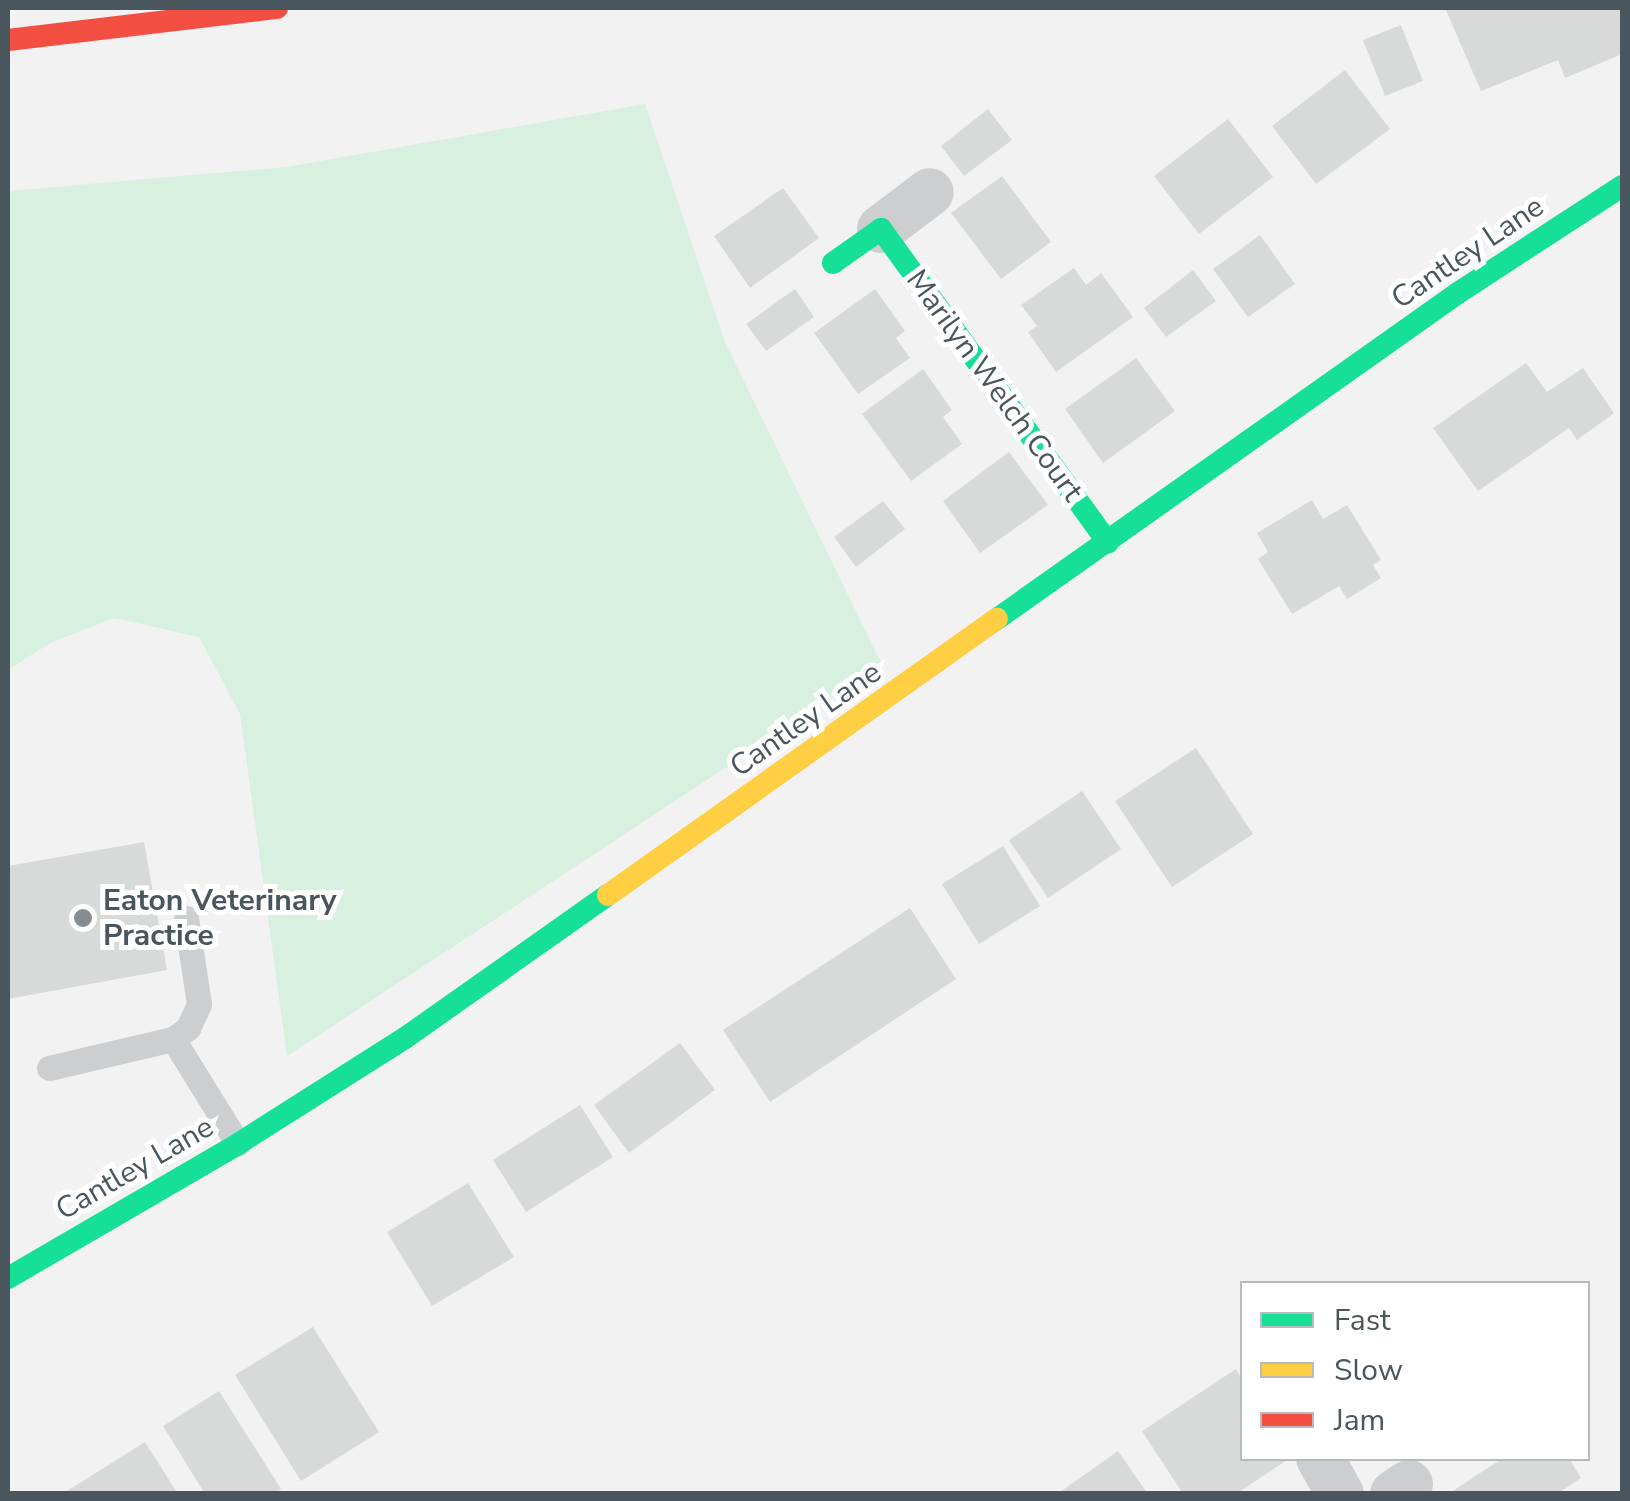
<!DOCTYPE html>
<html>
<head>
<meta charset="utf-8">
<style>
	body { margin:0 }
	#map { position:relative; width:1630px; height:1501px; overflow:hidden; background:#f2f2f2; font-family:"Nunito Sans",sans-serif }
	div>[style] { position:absolute }
	[style*='--x'] { left:calc(var(--x)*1px); top:calc(var(--y)*1px); width:calc(var(--w)*1px); rotate:calc(var(--a)*1deg) }
	.green>* { inset:0; background:#d8f0df }
	.building>* { inset:0; background:#d8dada }
	.lane>* { height:25px; margin:-12.5px; padding:0 12.5px; transform-origin:12.5px; border-radius:12.5px; background:#ccced0 }
	.street>* { height:48px; margin:-24px; padding:0 24px; transform-origin:24px; border-radius:24px; background:#ccced0 }
	.fast>* { height:22px; margin:-11px; padding:0 11px; transform-origin:11px; border-radius:11px; background:#16e098 }
	.slow>* { height:22px; margin:-11px; padding:0 11px; transform-origin:11px; border-radius:11px; background:#ffcf43 }
	.jam>* { height:22px; margin:-11px; padding:0 11px; transform-origin:11px; border-radius:11px; background:#f24e42 }
	.dots>* { width:28px; height:28px; translate:-50% -50%; box-sizing:border-box; border:5px solid #fff; border-radius:50% }
	span { translate:-50% -50%; white-space:nowrap; text-align:center; line-height:1.15; -webkit-text-stroke:10px #fff; paint-order:stroke }
	.street-label { font-size:30px; color:#4a565e }
	.poi-label { font-size:30px; color:#4a565e; font-weight:700 }
	.left { translate:0 -50%; text-align:left }
	.frame { position:absolute; inset:0; border:10px solid #4a565e; pointer-events:none }
	.legend { position:absolute; left:1240px; top:1281px; width:350px; height:180px; box-sizing:border-box; background:#fff; border:2px solid #b7bbbf; margin:0; padding:12px 18px; list-style:none; font-size:30px; color:#4a565e }
	.legend li { display:flex; align-items:center; gap:20px; height:50px }
	.legend b { width:50px; border:2px solid #b7bbbf }
</style>
</head>
<body>
<div id="map">
	<div class="green">
		<i style="clip-path:polygon(645px 104px,725px 342px,882px 665px,287px 1056px,240px 714px,199px 637px,114px 618px,50px 643px,8px 670px,8px 191px,286px 167px)"></i>
	</div>
	<div class="building">
		<i style="clip-path:polygon(1445px 8px,1622px 8px,1622px 54px,1565px 78px,1558px 60px,1481px 91px)"></i>
		<i style="clip-path:polygon(1401px 25px,1423px 81px,1385px 96px,1363px 40px)"></i>
		<i style="clip-path:polygon(1345px 70px,1390px 129px,1316px 184px,1272px 126px)"></i>
		<i style="clip-path:polygon(988px 109px,1012px 140px,964px 176px,941px 146px)"></i>
		<i style="clip-path:polygon(1228px 119px,1273px 177px,1199px 234px,1154px 176px)"></i>
		<i style="clip-path:polygon(1002px 176px,1051px 242px,1001px 279px,951px 213px)"></i>
		<i style="clip-path:polygon(783px 188px,819px 238px,750px 288px,714px 236px)"></i>
		<i style="clip-path:polygon(1260px 235px,1295px 284px,1248px 317px,1213px 269px)"></i>
		<i style="clip-path:polygon(1074px 268px,1086px 285px,1101px 273px,1133px 317px,1056px 372px,1028px 332px,1037px 326px,1021px 305px)"></i>
		<i style="clip-path:polygon(1193px 270px,1216px 301px,1166px 337px,1144px 308px)"></i>
		<i style="clip-path:polygon(795px 289px,814px 317px,766px 351px,746px 324px)"></i>
		<i style="clip-path:polygon(875px 289px,905px 331px,896px 338px,910px 358px,858px 394px,814px 333px)"></i>
		<i style="clip-path:polygon(1136px 358px,1175px 411px,1103px 463px,1065px 409px)"></i>
		<i style="clip-path:polygon(1526px 363px,1547px 392px,1583px 368px,1614px 413px,1577px 440px,1569px 428px,1478px 491px,1433px 428px)"></i>
		<i style="clip-path:polygon(923px 369px,952px 410px,943px 417px,962px 444px,911px 481px,862px 414px)"></i>
		<i style="clip-path:polygon(1009px 452px,1048px 505px,980px 553px,943px 501px)"></i>
		<i style="clip-path:polygon(1312px 500px,1323px 519px,1347px 505px,1381px 560px,1373px 565px,1381px 578px,1347px 599px,1339px 586px,1292px 614px,1258px 559px,1268px 552px,1257px 533px)"></i>
		<i style="clip-path:polygon(883px 501px,905px 529px,856px 567px,834px 537px)"></i>
		<i style="clip-path:polygon(1196px 748px,1253px 834px,1172px 887px,1115px 801px)"></i>
		<i style="clip-path:polygon(1082px 791px,1121px 849px,1048px 898px,1009px 840px)"></i>
		<i style="clip-path:polygon(144px 842px,167px 970px,8px 999px,8px 866px)"></i>
		<i style="clip-path:polygon(1003px 846px,1040px 906px,979px 944px,942px 884px)"></i>
		<i style="clip-path:polygon(910px 908px,956px 979px,770px 1102px,723px 1030px)"></i>
		<i style="clip-path:polygon(680px 1043px,715px 1090px,629px 1153px,594px 1105px)"></i>
		<i style="clip-path:polygon(580px 1105px,613px 1157px,526px 1212px,493px 1160px)"></i>
		<i style="clip-path:polygon(468px 1183px,514px 1257px,432px 1306px,387px 1232px)"></i>
		<i style="clip-path:polygon(313px 1327px,379px 1432px,301px 1481px,235px 1375px)"></i>
		<i style="clip-path:polygon(1236px 1369px,1242px 1379px,1242px 1458px,1290px 1458px,1236px 1494px,1183px 1494px,1142px 1431px)"></i>
		<i style="clip-path:polygon(219px 1391px,281px 1489px,274px 1494px,205px 1494px,163px 1426px)"></i>
		<i style="clip-path:polygon(145px 1442px,178px 1494px,69px 1494px,67px 1491px)"></i>
		<i style="clip-path:polygon(1118px 1451px,1148px 1494px,1057px 1494px)"></i>
		<i style="clip-path:polygon(1503px 1458px,1569px 1458px,1581px 1478px,1557px 1494px,1448px 1494px)"></i>
	</div>
	<div class="lane">
		<i style="--x:173;--y:1039;--w:123;--a:58.2"></i>
		<i style="--x:49;--y:1068;--w:127;--a:-13.2"></i>
		<i style="--x:173;--y:1039;--w:19;--a:-36"></i>
		<i style="--x:188;--y:1028;--w:26;--a:-65"></i>
		<i style="--x:199;--y:1004;--w:87;--a:-98.6"></i>
	</div>
	<div class="street">
		<i style="--x:881;--y:229;--w:61;--a:-37.1"></i>
		<i style="--x:1320;--y:1458;--w:41;--a:60.9"></i>
		<i style="--x:1394;--y:1494;--w:18;--a:-34"></i>
	</div>
	<div class="fast">
		<i style="--x:833;--y:263;--w:59;--a:-35.3"></i>
		<i style="--x:881;--y:229;--w:387;--a:54.1"></i>
		<i style="--x:997;--y:619;--w:565;--a:-35.27"></i>
		<i style="--x:1458;--y:293;--w:196;--a:-33.1"></i>
		<i style="--x:8;--y:1278;--w:266;--a:-30.2"></i>
		<i style="--x:238;--y:1144;--w:198;--a:-32.4"></i>
		<i style="--x:405;--y:1038;--w:248;--a:-35.2"></i>
	</div>
	<div class="slow">
		<i style="--x:608;--y:895;--w:477;--a:-35.4"></i>
	</div>
	<div class="jam">
		<i style="--x:8;--y:40;--w:271;--a:-6.8"></i>
	</div>
	<div class="dots">
		<i style="left:83px;top:918px;background:#858d92"></i>
	</div>
	<div class="street-label">
		<span style="left:1468px;top:253px;rotate:-34deg">Cantley Lane</span>
		<span style="left:994px;top:386px;rotate:54deg">Marilyn Welch Court</span>
		<span style="left:806px;top:720px;rotate:-35deg">Cantley Lane</span>
		<span style="left:135px;top:1169px;rotate:-30deg">Cantley Lane</span>
	</div>
	<div class="poi-label">
		<span class="left" style="left:103px;top:918px">Eaton Veterinary<br>Practice</span>
	</div>
	<div class="frame"></div>
	<ul class="legend">
	<li><b style="height:12px;background:#16e098"></b>Fast</li>
	<li><b style="height:12px;background:#ffcf43"></b>Slow</li>
	<li><b style="height:12px;background:#f24e42"></b>Jam</li>
	</ul>
</div>
</body>
</html>
